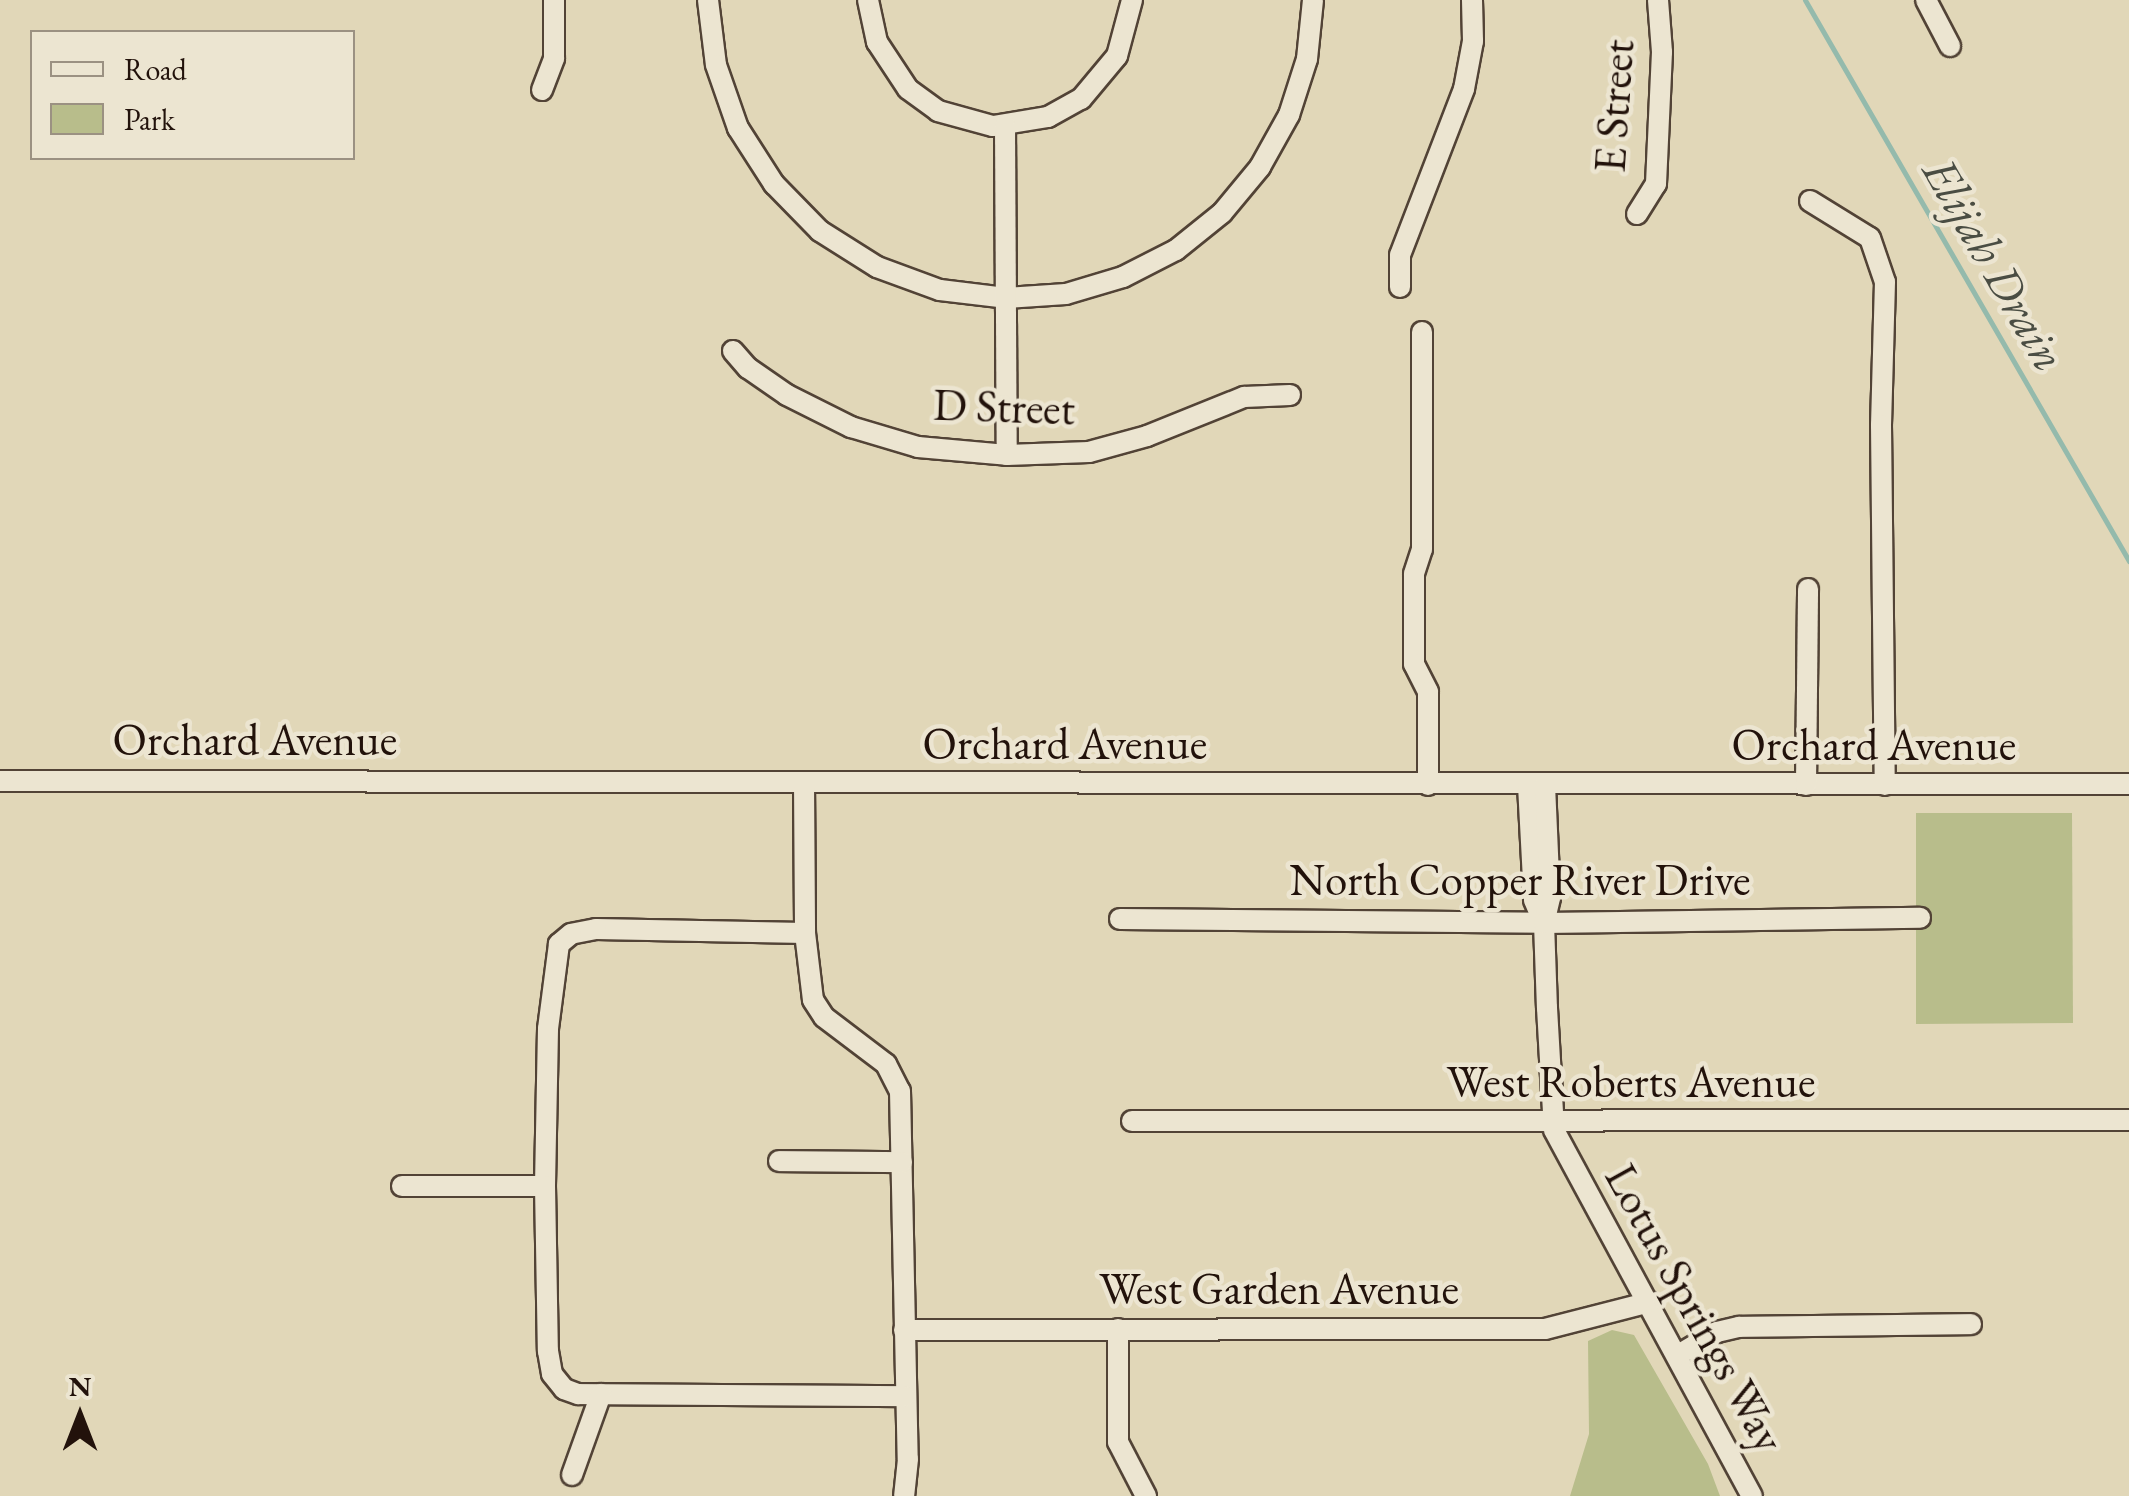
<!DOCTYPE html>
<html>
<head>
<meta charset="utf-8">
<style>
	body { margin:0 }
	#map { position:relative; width:2129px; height:1496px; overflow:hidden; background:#e1d7b8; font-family:"EB Garamond",serif }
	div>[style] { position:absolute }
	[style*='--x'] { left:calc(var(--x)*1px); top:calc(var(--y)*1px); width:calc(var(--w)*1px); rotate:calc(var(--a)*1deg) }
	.green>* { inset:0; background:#b8bd8b }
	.stream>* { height:5px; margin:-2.5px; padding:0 2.5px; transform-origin:2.5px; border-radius:2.5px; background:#94baac }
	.roads { filter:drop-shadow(2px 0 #524336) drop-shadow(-2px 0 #524336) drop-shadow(0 2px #524336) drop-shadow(0 -2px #524336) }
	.minor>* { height:20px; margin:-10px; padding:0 10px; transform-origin:10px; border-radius:10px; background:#ece5d1 }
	span { translate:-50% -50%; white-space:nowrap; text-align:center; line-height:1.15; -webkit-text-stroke:9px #ece5d1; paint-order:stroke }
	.street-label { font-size:45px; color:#22120b }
	.water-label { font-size:48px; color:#4a4d43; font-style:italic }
	.legend { position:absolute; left:30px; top:30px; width:325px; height:130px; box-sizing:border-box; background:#ece5d1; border:2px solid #9b9182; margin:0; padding:12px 18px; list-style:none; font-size:30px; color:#22120b }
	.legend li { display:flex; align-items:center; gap:20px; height:50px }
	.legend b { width:50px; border:2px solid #9b9182 }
	.north { position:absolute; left:30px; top:1366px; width:100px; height:100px; -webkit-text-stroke:8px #ece5d1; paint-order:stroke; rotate:0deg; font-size:28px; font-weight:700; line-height:40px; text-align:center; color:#22120b }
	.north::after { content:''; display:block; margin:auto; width:35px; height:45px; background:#22120b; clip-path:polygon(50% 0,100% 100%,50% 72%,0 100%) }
</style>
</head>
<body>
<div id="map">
	<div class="green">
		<i style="clip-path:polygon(1916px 813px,2072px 813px,2073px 1023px,1916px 1024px)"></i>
		<i style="clip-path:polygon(1612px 1330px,1634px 1335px,1708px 1464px,1720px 1496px,1570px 1496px,1589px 1434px,1588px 1341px)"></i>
	</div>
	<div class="stream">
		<i style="--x:1805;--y:0;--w:648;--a:59.99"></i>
	</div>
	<div class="roads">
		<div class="minor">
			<i style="--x:708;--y:0;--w:65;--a:83"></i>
			<i style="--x:716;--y:65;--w:67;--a:70.8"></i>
			<i style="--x:738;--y:128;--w:67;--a:57.3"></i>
			<i style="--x:774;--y:184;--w:66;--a:45.6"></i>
			<i style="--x:820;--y:231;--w:67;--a:32.3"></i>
			<i style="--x:877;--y:267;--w:67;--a:20.1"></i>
			<i style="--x:940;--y:290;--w:66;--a:6.9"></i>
			<i style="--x:1006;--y:298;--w:60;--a:-3.8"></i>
			<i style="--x:1066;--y:294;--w:59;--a:-16.6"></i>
			<i style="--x:1123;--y:277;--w:59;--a:-27"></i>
			<i style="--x:1176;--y:250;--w:59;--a:-38.8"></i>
			<i style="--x:1222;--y:213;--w:60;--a:-50.4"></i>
			<i style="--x:1260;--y:167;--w:60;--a:-60.9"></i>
			<i style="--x:1289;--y:115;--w:59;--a:-72.2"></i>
			<i style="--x:1307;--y:59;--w:59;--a:-84.2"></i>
			<i style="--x:868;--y:0;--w:43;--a:77.9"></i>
			<i style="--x:877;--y:42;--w:56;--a:56.6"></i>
			<i style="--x:908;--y:89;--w:37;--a:36"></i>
			<i style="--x:938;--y:111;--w:57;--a:15.3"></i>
			<i style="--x:993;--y:126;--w:56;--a:-9.3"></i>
			<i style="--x:1048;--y:117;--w:38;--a:-29"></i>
			<i style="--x:1081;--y:99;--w:56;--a:-50.1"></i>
			<i style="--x:1117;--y:56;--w:58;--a:-75"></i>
			<i style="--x:1926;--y:0;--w:52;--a:62.4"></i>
			<i style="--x:542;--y:90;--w:34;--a:-69"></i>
			<i style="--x:554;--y:58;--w:58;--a:-90"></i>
			<i style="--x:1005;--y:126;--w:329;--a:89.7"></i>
			<i style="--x:1810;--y:201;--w:70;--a:31.7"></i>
			<i style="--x:1870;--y:238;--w:46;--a:71.2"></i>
			<i style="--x:1885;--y:282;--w:143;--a:91.6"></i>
			<i style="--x:1881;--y:425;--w:360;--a:89.4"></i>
			<i style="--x:1637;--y:214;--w:36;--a:-58"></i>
			<i style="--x:1656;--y:184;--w:132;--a:-87.4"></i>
			<i style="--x:1662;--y:52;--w:52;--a:-94.4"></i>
			<i style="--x:1400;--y:287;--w:32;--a:-90"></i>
			<i style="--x:1400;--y:255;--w:178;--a:-68.9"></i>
			<i style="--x:1464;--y:89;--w:49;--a:-79.4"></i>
			<i style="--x:1473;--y:41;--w:41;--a:-91.4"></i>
			<i style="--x:1422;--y:332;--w:217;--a:90"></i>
			<i style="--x:1422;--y:549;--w:26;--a:108"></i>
			<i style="--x:1414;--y:574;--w:90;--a:90"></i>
			<i style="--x:1414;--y:664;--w:31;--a:63"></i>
			<i style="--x:1428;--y:692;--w:93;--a:90"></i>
			<i style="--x:733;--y:351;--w:23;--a:49"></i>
			<i style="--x:748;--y:368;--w:47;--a:34.7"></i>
			<i style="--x:787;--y:395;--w:72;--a:26.6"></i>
			<i style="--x:851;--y:427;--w:70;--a:16.6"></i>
			<i style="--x:918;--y:447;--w:89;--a:5.1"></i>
			<i style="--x:1007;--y:455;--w:82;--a:-2.1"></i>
			<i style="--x:1089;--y:452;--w:60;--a:-15.4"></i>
			<i style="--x:1147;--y:436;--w:105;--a:-21.9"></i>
			<i style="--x:1244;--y:397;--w:46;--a:-2.5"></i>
			<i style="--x:0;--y:781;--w:2129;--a:0.08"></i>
			<i style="--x:804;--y:782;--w:151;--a:89.6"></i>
			<i style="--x:805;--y:933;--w:67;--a:83.2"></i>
			<i style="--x:813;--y:1000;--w:20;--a:57"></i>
			<i style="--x:824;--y:1017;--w:78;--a:37.2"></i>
			<i style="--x:886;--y:1064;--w:30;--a:63"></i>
			<i style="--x:900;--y:1091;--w:368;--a:88.8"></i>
			<i style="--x:908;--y:1459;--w:37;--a:96"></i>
			<i style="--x:1528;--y:785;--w:115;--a:87"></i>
			<i style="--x:1534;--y:900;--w:25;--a:67"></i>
			<i style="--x:1545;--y:785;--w:113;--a:87.5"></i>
			<i style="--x:1550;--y:898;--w:26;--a:103"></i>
			<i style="--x:1544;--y:923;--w:85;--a:88"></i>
			<i style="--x:1547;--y:1008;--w:122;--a:86.7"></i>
			<i style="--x:1554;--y:1130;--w:416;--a:61.6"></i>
			<i style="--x:1806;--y:785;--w:196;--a:-89.4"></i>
			<i style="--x:1120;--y:919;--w:424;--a:0.5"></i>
			<i style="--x:1544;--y:923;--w:376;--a:-0.8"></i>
			<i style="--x:805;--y:933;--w:209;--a:-178.9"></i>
			<i style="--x:596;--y:929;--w:25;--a:169"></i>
			<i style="--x:571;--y:934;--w:16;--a:140"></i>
			<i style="--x:559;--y:944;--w:86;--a:97.4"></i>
			<i style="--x:548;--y:1029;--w:157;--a:91.1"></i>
			<i style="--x:545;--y:1186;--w:165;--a:89"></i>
			<i style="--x:548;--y:1351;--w:23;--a:80"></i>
			<i style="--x:552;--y:1374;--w:19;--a:51"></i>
			<i style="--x:564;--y:1389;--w:15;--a:20"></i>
			<i style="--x:578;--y:1394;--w:327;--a:0.4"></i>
			<i style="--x:1132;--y:1121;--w:997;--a:-0.06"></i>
			<i style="--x:779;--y:1161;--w:123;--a:0.5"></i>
			<i style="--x:402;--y:1186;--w:143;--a:0"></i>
			<i style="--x:1118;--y:1329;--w:113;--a:90"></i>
			<i style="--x:1118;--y:1442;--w:61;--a:62.6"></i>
			<i style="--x:904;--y:1330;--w:641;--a:-0.09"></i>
			<i style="--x:1545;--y:1329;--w:108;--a:-14.4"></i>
			<i style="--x:1678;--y:1355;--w:45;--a:-30.5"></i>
			<i style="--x:1717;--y:1332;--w:23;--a:-13"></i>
			<i style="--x:1739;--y:1327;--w:232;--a:-0.7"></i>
			<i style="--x:572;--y:1475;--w:86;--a:-70.3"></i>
		</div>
	</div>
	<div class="street-label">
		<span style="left:1614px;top:106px;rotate:-86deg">E Street</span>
		<span style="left:1004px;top:407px;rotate:2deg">D Street</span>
		<span style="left:255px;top:740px">Orchard Avenue</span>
		<span style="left:1065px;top:744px">Orchard Avenue</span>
		<span style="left:1874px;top:745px">Orchard Avenue</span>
		<span style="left:1520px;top:880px">North Copper River Drive</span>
		<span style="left:1631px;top:1082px">West Roberts Avenue</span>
		<span style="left:1279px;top:1289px">West Garden Avenue</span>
		<span style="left:1695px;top:1308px;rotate:61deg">Lotus Springs Way</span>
	</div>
	<div class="water-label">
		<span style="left:1995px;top:264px;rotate:60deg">Elijah Drain</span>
	</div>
	<ul class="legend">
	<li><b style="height:12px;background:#ece5d1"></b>Road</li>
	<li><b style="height:28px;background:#b8bd8b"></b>Park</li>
	</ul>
	<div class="north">N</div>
</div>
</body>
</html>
